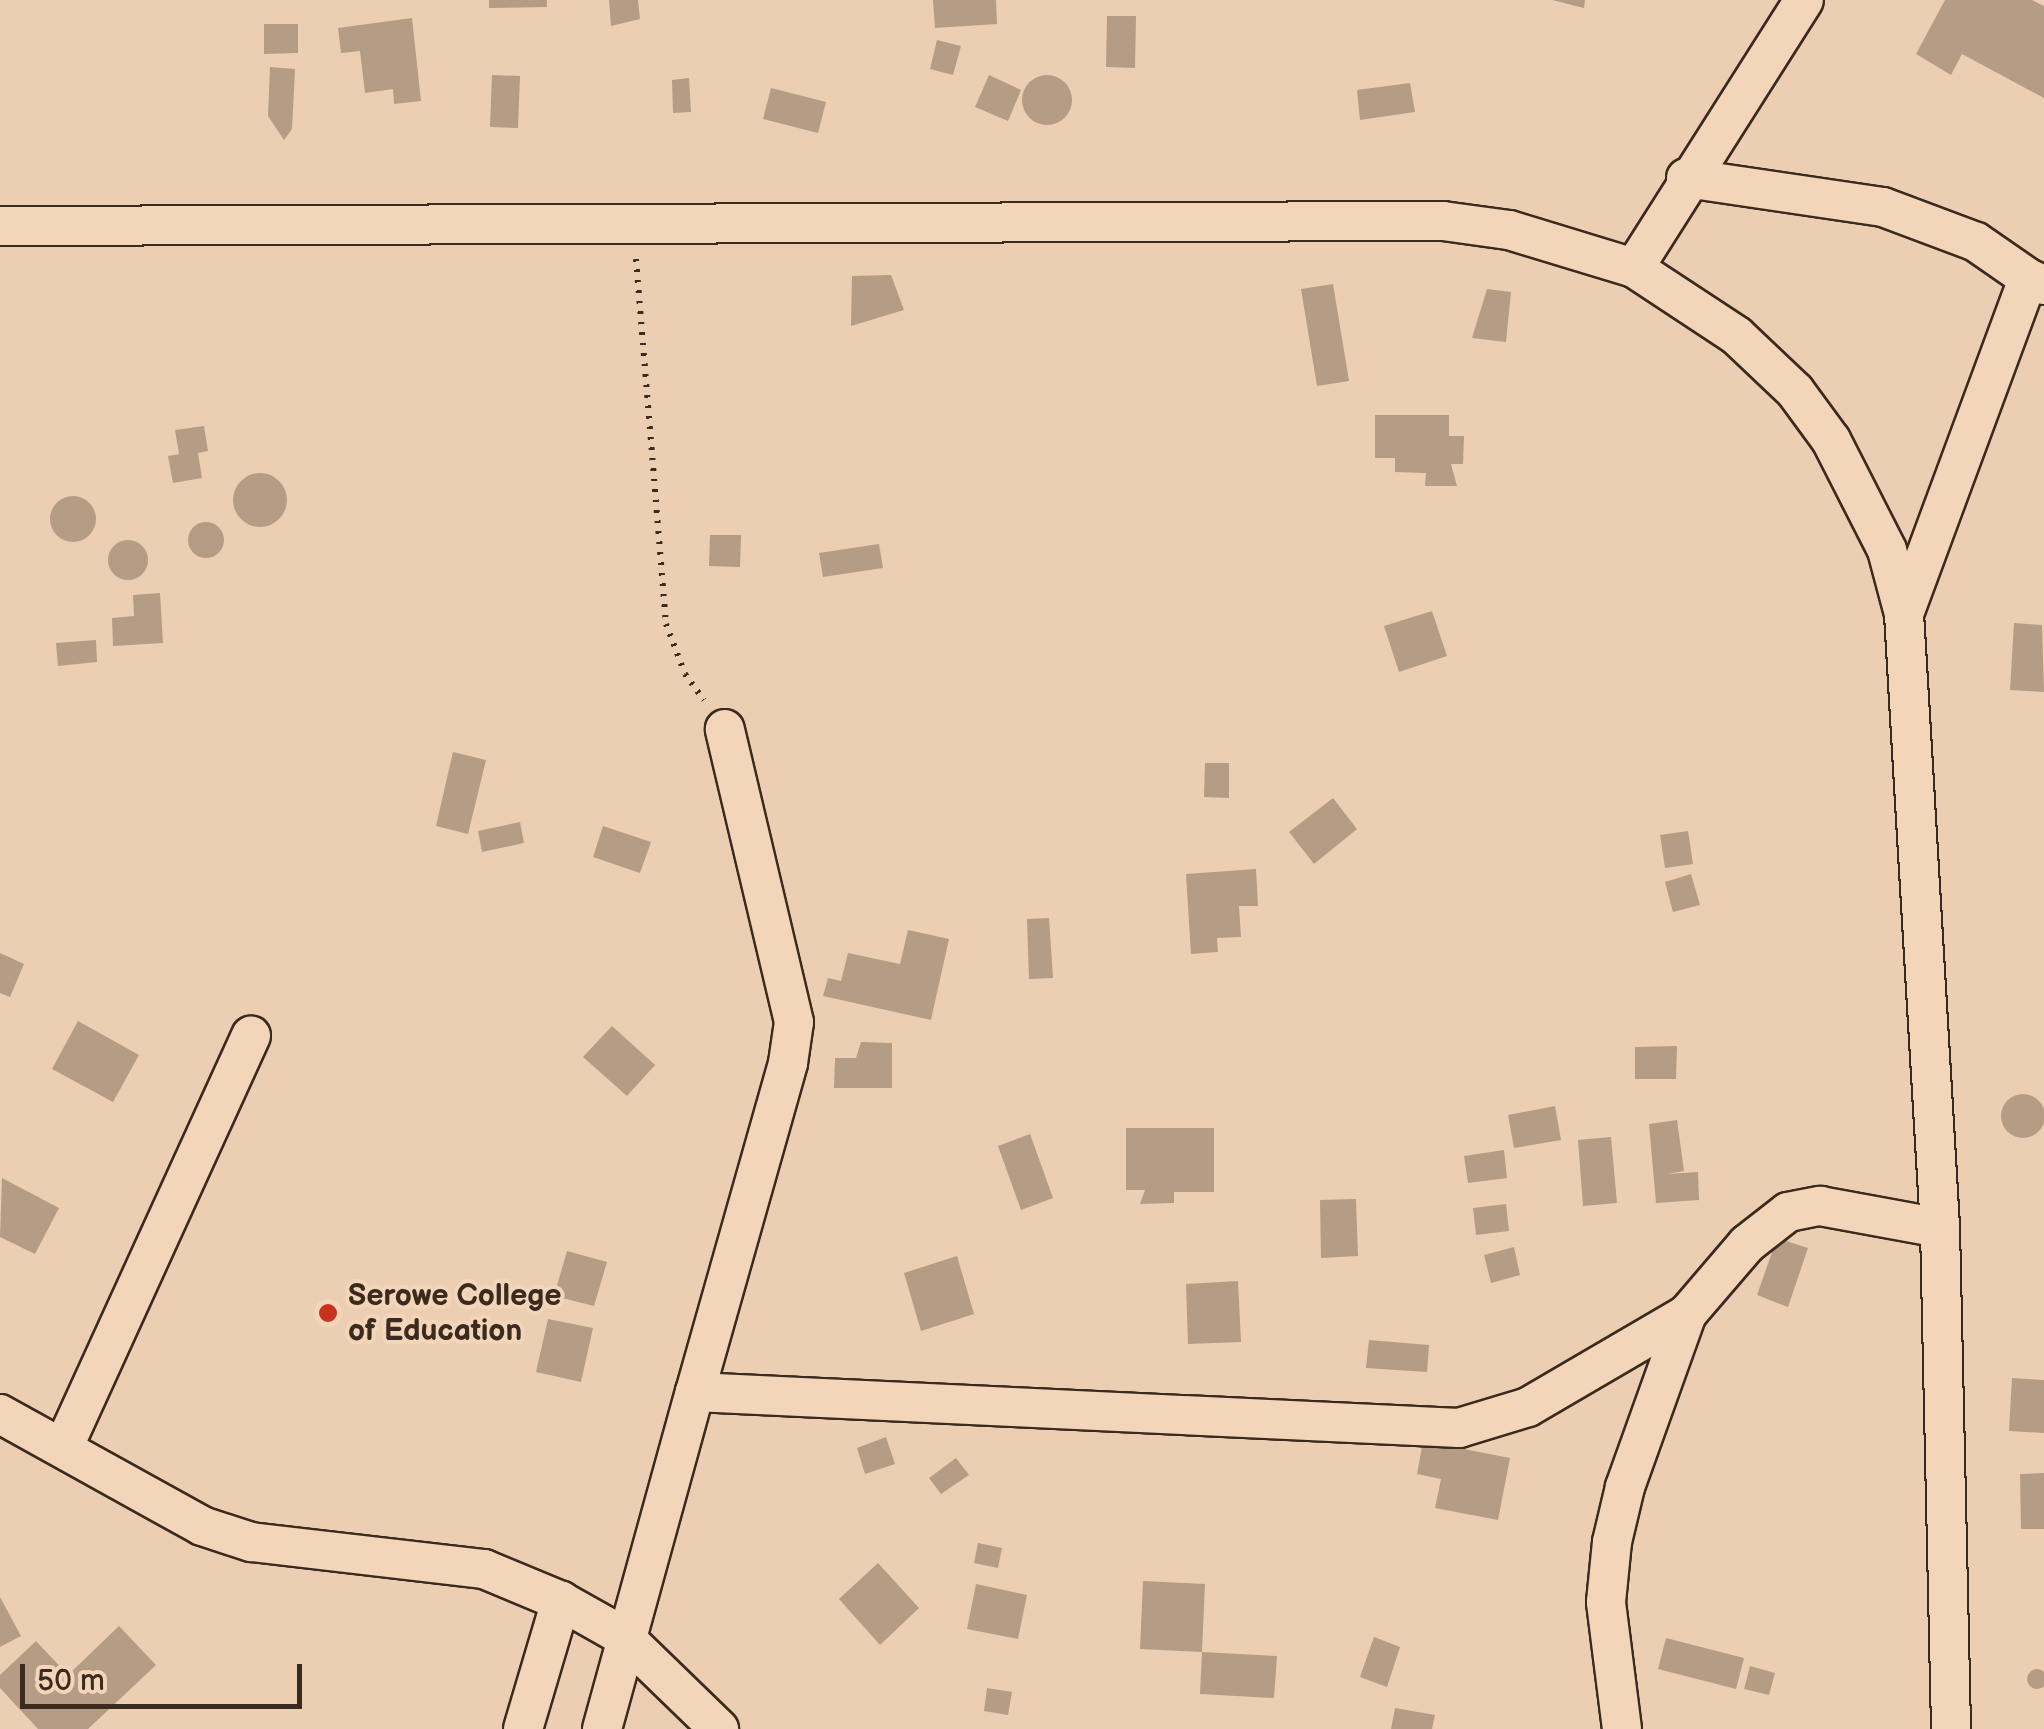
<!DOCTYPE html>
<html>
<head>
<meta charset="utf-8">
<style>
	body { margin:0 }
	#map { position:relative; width:2044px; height:1729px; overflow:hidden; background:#eccfb3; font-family:"Balsamiq Sans",sans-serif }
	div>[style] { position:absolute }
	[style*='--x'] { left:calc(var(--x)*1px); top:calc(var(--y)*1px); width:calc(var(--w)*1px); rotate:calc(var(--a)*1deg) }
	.building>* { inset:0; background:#b49c85 }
	.round { border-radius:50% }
	.path>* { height:6px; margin-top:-3px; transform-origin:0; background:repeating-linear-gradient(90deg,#3b2a1e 0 2.5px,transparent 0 10.5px) }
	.roads { filter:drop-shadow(2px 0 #3b2a1e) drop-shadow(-2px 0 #3b2a1e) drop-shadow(0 2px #3b2a1e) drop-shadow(0 -2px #3b2a1e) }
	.minor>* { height:38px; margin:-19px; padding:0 19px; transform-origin:19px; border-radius:19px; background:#f3d6b9 }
	.dots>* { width:28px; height:28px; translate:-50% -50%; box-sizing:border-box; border:5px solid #f3d6b9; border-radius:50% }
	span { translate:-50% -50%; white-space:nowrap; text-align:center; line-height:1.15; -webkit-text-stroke:8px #f3d6b9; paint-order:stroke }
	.poi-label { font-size:30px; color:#3b2a1e; font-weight:700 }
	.left { translate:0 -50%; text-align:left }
	.scale { position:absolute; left:20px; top:1664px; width:282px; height:45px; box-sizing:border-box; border:5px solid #3b2a1e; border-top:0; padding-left:12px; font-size:30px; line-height:35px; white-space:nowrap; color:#3b2a1e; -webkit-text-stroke:8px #f3d6b9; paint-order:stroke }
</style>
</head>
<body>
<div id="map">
	<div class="building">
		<i style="clip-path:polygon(489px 0,547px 0,547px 7px,489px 8px)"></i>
		<i style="clip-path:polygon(609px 0,638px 0,640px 19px,611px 26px)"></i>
		<i style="clip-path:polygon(933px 0,996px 0,997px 24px,935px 28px)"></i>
		<i style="clip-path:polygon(1552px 0,1585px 0,1584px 8px)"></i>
		<i style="clip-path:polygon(1945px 0,2032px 0,2044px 6px,2044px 98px,1962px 54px,1951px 75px,1916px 54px)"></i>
		<i style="clip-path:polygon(1107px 16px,1136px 16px,1135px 68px,1106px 67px)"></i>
		<i style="clip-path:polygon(412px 18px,421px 101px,394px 104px,393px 89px,365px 93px,360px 51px,341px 53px,338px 28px)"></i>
		<i style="clip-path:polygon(264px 24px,298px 24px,298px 53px,264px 54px)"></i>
		<i style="clip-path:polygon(937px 40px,961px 46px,953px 75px,930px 69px)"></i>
		<i style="clip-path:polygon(270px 67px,295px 69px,292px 129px,284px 140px,268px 116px)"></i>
		<i class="round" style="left:1022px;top:75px;width:50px;height:50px"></i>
		<i style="clip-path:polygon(492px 75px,520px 76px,518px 128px,490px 127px)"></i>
		<i style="clip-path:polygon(989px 75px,1021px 90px,1008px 121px,975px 107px)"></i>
		<i style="clip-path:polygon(689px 78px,691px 112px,673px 113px,672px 80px)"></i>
		<i style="clip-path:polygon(1410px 83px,1415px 112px,1360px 120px,1357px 90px)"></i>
		<i style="clip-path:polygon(771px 88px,826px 102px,818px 133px,763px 119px)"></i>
		<i style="clip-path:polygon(891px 275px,904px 310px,851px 326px,852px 276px)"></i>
		<i style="clip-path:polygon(1333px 284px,1349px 381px,1317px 386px,1301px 289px)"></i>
		<i style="clip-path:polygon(1487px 289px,1511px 292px,1506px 342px,1472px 338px)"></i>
		<i style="clip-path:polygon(1375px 415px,1449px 415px,1449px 436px,1464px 436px,1463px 464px,1451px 464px,1457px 486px,1425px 486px,1426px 473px,1395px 472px,1395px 458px,1375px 458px)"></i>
		<i style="clip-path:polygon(204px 426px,208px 451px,198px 453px,202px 478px,173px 483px,168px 456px,179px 454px,175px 430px)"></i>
		<i class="round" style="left:233px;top:473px;width:54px;height:54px"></i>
		<i class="round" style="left:50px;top:496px;width:46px;height:46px"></i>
		<i class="round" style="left:188px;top:522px;width:36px;height:36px"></i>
		<i style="clip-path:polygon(710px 535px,741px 535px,740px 567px,709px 566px)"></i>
		<i class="round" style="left:108px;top:540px;width:40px;height:40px"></i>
		<i style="clip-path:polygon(879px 544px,883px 568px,823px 577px,819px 553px)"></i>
		<i style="clip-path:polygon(160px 593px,163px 643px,113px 646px,112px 618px,134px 616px,133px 595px)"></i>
		<i style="clip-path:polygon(1432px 611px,1447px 656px,1399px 672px,1384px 626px)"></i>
		<i style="clip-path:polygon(2014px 623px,2042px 625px,2044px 692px,2010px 690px)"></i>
		<i style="clip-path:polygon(96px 640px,97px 662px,58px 666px,56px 643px)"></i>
		<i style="clip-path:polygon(453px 752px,486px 760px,468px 834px,436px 826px)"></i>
		<i style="clip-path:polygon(1205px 763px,1229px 763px,1229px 798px,1204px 797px)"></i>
		<i style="clip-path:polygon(1333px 798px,1357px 829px,1314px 864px,1289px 832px)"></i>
		<i style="clip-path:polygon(520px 822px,524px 843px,482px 852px,478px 831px)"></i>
		<i style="clip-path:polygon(603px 826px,651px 842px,640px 873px,593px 857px)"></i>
		<i style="clip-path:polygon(1688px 831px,1693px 864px,1665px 868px,1660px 835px)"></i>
		<i style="clip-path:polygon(1256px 869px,1258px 906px,1239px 906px,1241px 937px,1217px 938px,1218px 952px,1191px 954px,1186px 874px)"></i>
		<i style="clip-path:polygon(1691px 874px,1700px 905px,1673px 912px,1665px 882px)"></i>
		<i style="clip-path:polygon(1049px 918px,1053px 978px,1029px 979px,1027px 919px)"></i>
		<i style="clip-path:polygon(908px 930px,949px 939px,931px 1020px,823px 996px,828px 978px,841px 981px,848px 953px,900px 964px)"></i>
		<i style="clip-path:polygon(0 953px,24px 964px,10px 997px,0 993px)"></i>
		<i style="clip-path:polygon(78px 1021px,139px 1055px,113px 1102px,52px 1069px)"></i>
		<i style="clip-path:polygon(612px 1026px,655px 1065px,627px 1096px,583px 1057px)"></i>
		<i style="clip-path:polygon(861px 1042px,892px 1043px,892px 1088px,834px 1088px,835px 1058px,856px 1058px)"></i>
		<i style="clip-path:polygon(1677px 1046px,1676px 1079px,1635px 1079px,1635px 1047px)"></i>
		<i class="round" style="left:2001px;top:1094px;width:44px;height:44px"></i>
		<i style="clip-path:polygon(1555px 1106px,1561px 1140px,1514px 1148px,1508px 1115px)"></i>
		<i style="clip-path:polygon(1677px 1120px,1684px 1171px,1667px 1174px,1698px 1172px,1699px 1200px,1656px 1203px,1649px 1124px)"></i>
		<i style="clip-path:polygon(1126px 1128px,1214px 1128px,1214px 1192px,1174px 1192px,1174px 1203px,1140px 1204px,1145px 1190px,1126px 1190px)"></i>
		<i style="clip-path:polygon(1030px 1134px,1053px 1198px,1021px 1210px,998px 1146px)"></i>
		<i style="clip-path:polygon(1611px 1137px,1617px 1203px,1583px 1206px,1578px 1140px)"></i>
		<i style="clip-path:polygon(1504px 1150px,1507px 1178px,1468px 1183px,1464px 1156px)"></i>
		<i style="clip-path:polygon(2px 1178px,59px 1208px,35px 1254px,0 1237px)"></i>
		<i style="clip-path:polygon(1356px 1199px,1358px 1256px,1321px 1258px,1320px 1200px)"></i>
		<i style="clip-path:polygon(1506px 1204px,1509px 1231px,1476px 1235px,1473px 1208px)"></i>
		<i style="clip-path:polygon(1777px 1238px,1808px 1248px,1788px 1307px,1757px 1295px)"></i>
		<i style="clip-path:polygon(1514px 1247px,1520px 1275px,1491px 1283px,1484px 1255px)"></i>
		<i style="clip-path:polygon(567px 1251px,607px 1262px,594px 1306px,554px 1296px)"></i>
		<i style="clip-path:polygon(957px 1256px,974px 1314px,921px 1331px,904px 1273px)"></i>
		<i style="clip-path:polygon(1238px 1281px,1241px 1342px,1188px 1344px,1186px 1284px)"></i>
		<i style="clip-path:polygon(548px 1319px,593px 1328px,581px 1382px,536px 1372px)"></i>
		<i style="clip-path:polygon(1369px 1340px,1429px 1345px,1427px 1372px,1366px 1368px)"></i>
		<i style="clip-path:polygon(2012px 1378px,2044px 1380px,2044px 1433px,2009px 1431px)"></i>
		<i style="clip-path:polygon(886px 1437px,895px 1464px,865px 1474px,857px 1448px)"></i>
		<i style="clip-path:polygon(1423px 1441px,1510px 1458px,1498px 1520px,1435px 1508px,1441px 1479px,1417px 1474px)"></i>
		<i style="clip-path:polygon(956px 1458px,969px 1475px,941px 1494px,929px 1478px)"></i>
		<i style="clip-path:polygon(2044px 1473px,2044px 1529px,2021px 1529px,2020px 1474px)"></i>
		<i style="clip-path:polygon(978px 1543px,1002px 1548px,998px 1568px,974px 1563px)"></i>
		<i style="clip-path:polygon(878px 1563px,919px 1608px,880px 1645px,839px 1599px)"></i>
		<i style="clip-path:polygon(1143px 1581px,1205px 1584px,1202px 1652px,1140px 1649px)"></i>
		<i style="clip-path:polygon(976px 1584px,1027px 1595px,1018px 1639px,967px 1629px)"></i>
		<i style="clip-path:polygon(0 1597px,21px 1636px,0 1647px)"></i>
		<i style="clip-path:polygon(119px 1626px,156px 1665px,88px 1729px,38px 1729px,0 1688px,0 1675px,36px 1641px,68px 1675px)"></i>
		<i style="clip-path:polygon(1374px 1637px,1400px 1647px,1387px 1687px,1360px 1677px)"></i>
		<i style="clip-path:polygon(1666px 1638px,1744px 1658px,1736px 1689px,1658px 1669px)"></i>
		<i style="clip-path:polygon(1202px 1652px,1277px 1656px,1274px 1698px,1200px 1694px)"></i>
		<i style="clip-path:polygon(1750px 1666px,1775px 1673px,1769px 1695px,1744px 1689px)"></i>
		<i class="round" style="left:2027px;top:1669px;width:20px;height:20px"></i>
		<i style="clip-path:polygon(987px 1688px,1012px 1692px,1008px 1715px,984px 1711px)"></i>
		<i style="clip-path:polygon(1395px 1708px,1435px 1715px,1432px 1729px,1391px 1729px)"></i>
	</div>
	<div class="path">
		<i style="--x:636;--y:259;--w:366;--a:85.3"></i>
		<i style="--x:666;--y:624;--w:53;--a:69.2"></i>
		<i style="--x:685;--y:674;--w:32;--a:54"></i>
	</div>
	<div class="roads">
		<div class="minor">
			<i style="--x:1686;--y:178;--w:199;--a:8.4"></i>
			<i style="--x:1883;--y:207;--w:99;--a:20.6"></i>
			<i style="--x:1976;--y:242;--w:63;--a:34.7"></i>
			<i style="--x:0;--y:226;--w:1443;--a:-0.2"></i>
			<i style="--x:1443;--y:221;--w:67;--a:7.8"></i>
			<i style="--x:1509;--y:230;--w:131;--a:16.9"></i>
			<i style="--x:1634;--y:268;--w:123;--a:33.4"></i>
			<i style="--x:1737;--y:336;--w:80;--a:43.5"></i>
			<i style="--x:1795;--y:391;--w:61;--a:53.7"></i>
			<i style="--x:1831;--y:440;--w:123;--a:63"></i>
			<i style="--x:1887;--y:550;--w:66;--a:75.1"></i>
			<i style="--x:1904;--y:614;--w:615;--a:86.64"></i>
			<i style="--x:1940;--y:1228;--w:501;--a:88.74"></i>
			<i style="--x:1634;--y:268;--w:317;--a:-57.6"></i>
			<i style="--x:1904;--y:614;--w:358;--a:-69.7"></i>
			<i style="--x:2028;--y:278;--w:17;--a:24"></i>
			<i style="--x:695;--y:1392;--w:342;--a:-74.2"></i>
			<i style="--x:788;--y:1063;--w:41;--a:-81.7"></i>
			<i style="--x:794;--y:1022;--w:301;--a:-103.3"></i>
			<i style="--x:0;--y:1414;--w:231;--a:29"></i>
			<i style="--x:202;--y:1526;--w:52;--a:18.1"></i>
			<i style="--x:251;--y:1542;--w:235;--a:6.6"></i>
			<i style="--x:484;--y:1569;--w:83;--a:22.6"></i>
			<i style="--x:561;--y:1601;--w:71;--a:29.4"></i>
			<i style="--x:623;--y:1636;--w:134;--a:44.1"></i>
			<i style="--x:64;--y:1446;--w:451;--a:-65.5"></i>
			<i style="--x:523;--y:1729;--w:134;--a:-73.5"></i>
			<i style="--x:602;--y:1729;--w:350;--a:-74.6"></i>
			<i style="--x:695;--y:1392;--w:765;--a:2.7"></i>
			<i style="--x:1459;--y:1428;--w:72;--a:-16.9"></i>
			<i style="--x:1528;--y:1407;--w:184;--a:-30.3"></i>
			<i style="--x:1687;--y:1314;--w:92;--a:-49.4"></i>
			<i style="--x:1747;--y:1244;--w:52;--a:-38"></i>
			<i style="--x:1788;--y:1212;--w:33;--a:-11"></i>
			<i style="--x:1820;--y:1206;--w:122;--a:10.4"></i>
			<i style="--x:1622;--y:1729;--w:128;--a:-97.2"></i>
			<i style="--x:1606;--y:1602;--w:60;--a:-84.3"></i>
			<i style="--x:1612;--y:1542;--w:57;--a:-76.7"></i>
			<i style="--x:1625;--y:1487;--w:184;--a:-70.3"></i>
		</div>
	</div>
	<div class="dots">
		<i style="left:328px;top:1313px;background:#c8321e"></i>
	</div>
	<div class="poi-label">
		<span class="left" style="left:348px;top:1313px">Serowe College<br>of Education</span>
	</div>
	<div class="scale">50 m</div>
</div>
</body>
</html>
